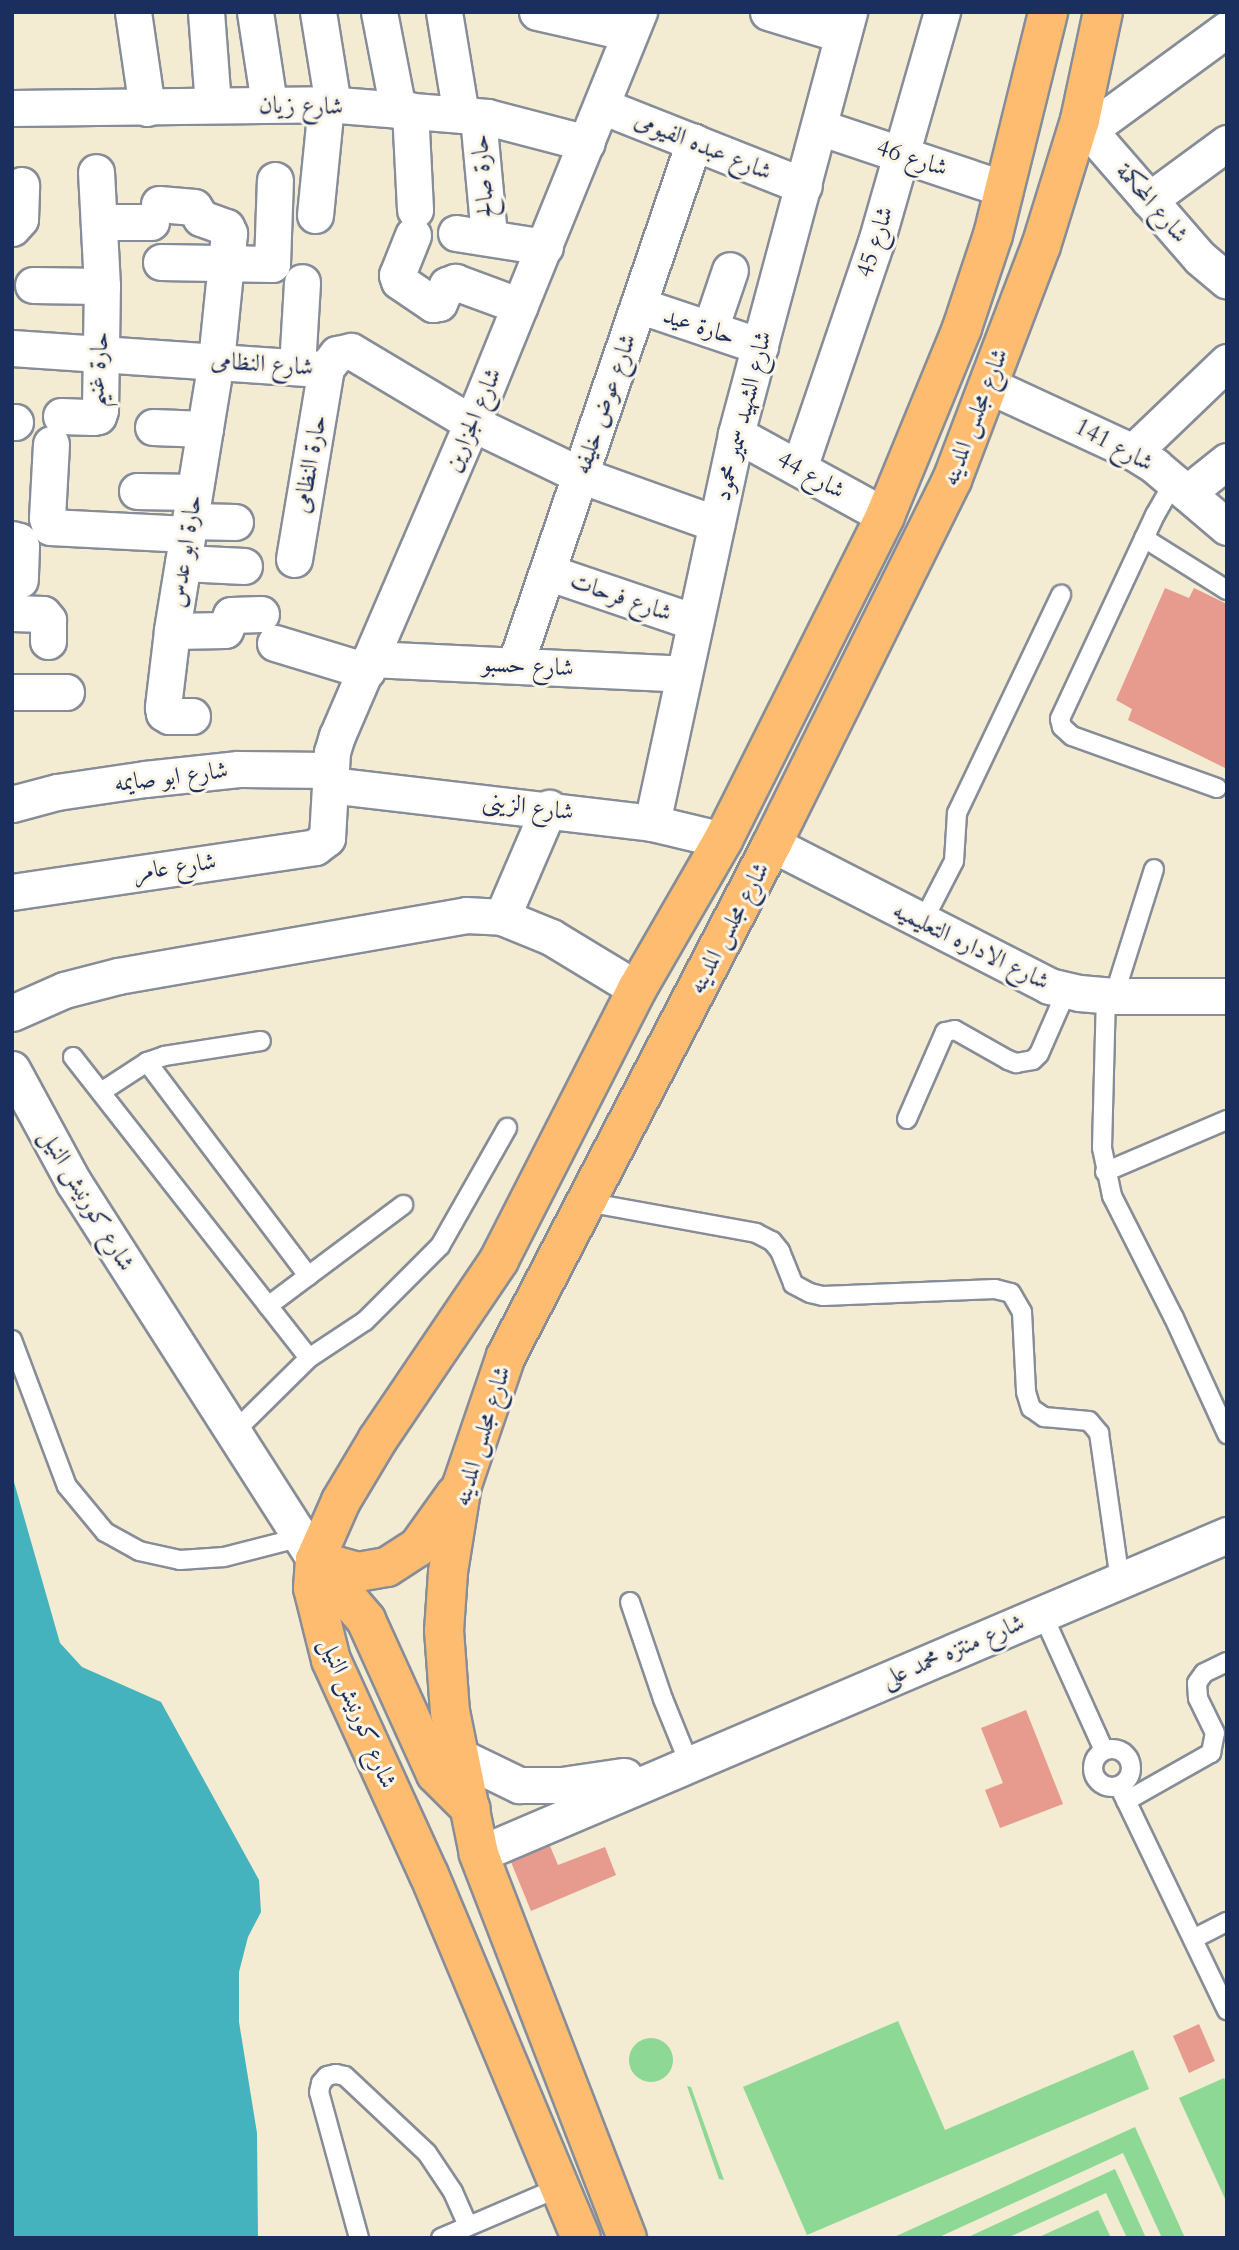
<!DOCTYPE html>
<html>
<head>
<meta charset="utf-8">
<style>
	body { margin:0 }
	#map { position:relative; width:1239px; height:2250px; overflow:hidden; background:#f3ebd2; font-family:Cardo,Amiri,serif }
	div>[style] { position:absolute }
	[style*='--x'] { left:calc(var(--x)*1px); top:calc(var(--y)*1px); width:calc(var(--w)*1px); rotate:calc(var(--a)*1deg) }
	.green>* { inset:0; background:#8dd895 }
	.round { border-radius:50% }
	.water>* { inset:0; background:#44b3bd }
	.building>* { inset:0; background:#e69b8e }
	.roads { filter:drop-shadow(2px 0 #878d98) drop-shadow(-2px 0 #878d98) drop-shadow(0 2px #878d98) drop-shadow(0 -2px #878d98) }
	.lane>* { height:18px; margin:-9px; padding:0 9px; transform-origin:9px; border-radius:9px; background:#fff }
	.lane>.ring { margin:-9px; padding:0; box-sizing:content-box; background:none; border:18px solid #fff; border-radius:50% }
	.street>* { height:35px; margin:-17.5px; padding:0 17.5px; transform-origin:17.5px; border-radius:17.5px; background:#fff }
	.highway>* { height:38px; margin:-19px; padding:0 19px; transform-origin:19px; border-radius:19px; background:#fdbc70 }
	span { translate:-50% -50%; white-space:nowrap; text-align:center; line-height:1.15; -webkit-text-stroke:6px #fcf5e5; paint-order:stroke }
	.street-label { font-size:24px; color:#1b2f5e }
	.frame { position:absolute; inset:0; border:14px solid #1b2f5e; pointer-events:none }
</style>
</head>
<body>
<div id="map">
	<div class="green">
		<i style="clip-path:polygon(898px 2021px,945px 2130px,1133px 2050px,1149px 2089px,807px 2235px,743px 2087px)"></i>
		<i class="round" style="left:629px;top:2038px;width:44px;height:44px"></i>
		<i style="clip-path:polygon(1224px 2078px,1227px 2084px,1227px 2203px,1179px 2098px)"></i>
		<i style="clip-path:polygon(687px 2086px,691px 2087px,724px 2180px,719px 2179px)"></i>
		<i style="clip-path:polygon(1135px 2127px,1185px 2238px,1162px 2238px,1123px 2153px,937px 2238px,892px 2238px)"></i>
		<i style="clip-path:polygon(1115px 2169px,1146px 2238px,1127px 2238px,1106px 2193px,1007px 2238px,966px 2238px)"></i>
		<i style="clip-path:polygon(1098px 2210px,1111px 2238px,1037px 2238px)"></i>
	</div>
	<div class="water">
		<i style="clip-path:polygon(12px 1475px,60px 1643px,82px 1667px,161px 1702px,259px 1880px,261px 1912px,248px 1937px,239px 1972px,239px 2022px,257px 2133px,258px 2238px,12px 2238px)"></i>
	</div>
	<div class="building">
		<i style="clip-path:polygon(1165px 588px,1189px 598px,1194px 588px,1227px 604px,1227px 769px,1128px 720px,1132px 709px,1116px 700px)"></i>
		<i style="clip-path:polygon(1026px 1710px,1063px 1804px,1000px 1828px,985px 1790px,1003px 1783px,981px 1728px)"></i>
		<i style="clip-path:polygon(550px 1846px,558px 1865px,605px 1847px,616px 1875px,531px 1911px,511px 1862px)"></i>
		<i style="clip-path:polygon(1199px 2024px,1215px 2061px,1189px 2073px,1173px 2036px)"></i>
	</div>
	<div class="roads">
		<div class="lane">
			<i style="--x:1174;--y:482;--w:38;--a:120"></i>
			<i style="--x:1155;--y:515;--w:225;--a:115"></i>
			<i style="--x:1060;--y:719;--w:8;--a:76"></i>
			<i style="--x:1062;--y:727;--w:13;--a:42"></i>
			<i style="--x:1072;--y:736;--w:154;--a:19.7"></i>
			<i style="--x:1144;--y:538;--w:98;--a:32.1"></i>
			<i style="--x:922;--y:923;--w:70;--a:-62.7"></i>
			<i style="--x:954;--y:861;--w:48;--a:-86.4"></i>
			<i style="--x:957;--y:813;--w:242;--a:-64.5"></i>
			<i style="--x:1106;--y:995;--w:153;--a:91.5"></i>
			<i style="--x:1102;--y:1148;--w:49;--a:78.2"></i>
			<i style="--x:1112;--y:1196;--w:137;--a:63.1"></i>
			<i style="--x:1174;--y:1318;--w:128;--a:65.4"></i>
			<i style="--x:1114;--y:996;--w:133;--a:-72.5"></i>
			<i style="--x:73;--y:1057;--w:382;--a:51.9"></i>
			<i style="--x:147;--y:1062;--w:268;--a:53"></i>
			<i style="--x:101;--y:1092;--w:55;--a:-33.1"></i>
			<i style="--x:147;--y:1062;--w:18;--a:-19"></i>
			<i style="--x:164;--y:1056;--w:98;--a:-8.8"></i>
			<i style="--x:907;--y:1119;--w:95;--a:-66.4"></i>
			<i style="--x:945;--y:1032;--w:10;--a:-11"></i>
			<i style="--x:955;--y:1030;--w:61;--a:29.5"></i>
			<i style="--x:1008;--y:1060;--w:9;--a:21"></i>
			<i style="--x:1016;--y:1063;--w:17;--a:-10"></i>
			<i style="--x:1033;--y:1060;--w:8;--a:-45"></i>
			<i style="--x:1039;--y:1054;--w:70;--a:-66.4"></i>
			<i style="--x:1105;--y:1172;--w:133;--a:-23.1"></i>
			<i style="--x:586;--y:1202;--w:173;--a:10.3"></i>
			<i style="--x:756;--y:1233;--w:18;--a:27"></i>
			<i style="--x:772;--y:1241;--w:13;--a:51"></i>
			<i style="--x:780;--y:1251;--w:35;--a:68"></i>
			<i style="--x:793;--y:1284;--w:19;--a:28"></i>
			<i style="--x:810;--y:1293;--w:13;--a:13"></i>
			<i style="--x:823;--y:1296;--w:172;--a:-2.3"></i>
			<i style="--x:995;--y:1289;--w:16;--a:14"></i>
			<i style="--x:1011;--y:1293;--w:22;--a:60"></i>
			<i style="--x:1022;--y:1312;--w:80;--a:87.1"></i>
			<i style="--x:1026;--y:1392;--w:17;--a:73"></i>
			<i style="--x:1031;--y:1408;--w:16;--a:35"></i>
			<i style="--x:1044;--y:1417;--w:45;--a:5.1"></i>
			<i style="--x:1089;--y:1421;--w:16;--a:50"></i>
			<i style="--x:1099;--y:1433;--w:149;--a:81.9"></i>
			<i style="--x:268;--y:1306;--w:169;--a:-36.8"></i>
			<i style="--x:12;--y:1340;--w:156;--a:69.4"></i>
			<i style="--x:67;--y:1486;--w:60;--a:50.4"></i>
			<i style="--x:105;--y:1532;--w:39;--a:29"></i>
			<i style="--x:139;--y:1551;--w:42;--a:12.4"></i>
			<i style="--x:180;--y:1560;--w:44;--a:-3.9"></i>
			<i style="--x:224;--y:1557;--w:76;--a:-14.4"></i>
			<i style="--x:233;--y:1433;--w:107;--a:-44.6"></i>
			<i style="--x:309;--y:1358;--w:67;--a:-33.5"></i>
			<i style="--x:365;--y:1321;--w:106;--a:-45"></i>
			<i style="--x:440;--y:1246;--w:136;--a:-60.4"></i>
			<i style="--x:630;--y:1602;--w:102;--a:71.2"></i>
			<i style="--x:663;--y:1699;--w:69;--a:67.9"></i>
			<i style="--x:1042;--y:1613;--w:150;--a:65.7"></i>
			<i class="ring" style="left:1093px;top:1749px;width:20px;height:20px"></i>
			<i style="--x:1119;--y:1786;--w:249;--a:64.3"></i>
			<i style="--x:1126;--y:1801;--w:98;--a:-29.5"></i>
			<i style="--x:1211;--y:1753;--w:20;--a:-79"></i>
			<i style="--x:1215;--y:1733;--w:39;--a:-116"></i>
			<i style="--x:1198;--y:1698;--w:15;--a:-94"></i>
			<i style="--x:1197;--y:1683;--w:12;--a:-55"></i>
			<i style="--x:1204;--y:1673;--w:25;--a:-26"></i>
			<i style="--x:1193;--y:1939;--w:38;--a:-27"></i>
			<i style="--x:359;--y:2238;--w:151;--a:-105.3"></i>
			<i style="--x:319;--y:2092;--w:9;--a:-77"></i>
			<i style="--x:321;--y:2083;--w:9;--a:-49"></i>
			<i style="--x:327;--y:2076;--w:9;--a:-13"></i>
			<i style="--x:336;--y:2074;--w:9;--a:13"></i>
			<i style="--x:345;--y:2076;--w:112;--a:43.2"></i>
			<i style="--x:427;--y:2153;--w:47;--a:56.3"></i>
			<i style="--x:453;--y:2192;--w:37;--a:66"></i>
			<i style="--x:441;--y:2238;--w:129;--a:-23.2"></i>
		</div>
		<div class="street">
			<i style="--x:133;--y:12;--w:97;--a:81.7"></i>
			<i style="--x:206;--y:12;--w:93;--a:85.7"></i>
			<i style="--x:255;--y:12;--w:93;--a:81.3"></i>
			<i style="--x:318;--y:12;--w:94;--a:80.8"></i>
			<i style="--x:379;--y:12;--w:100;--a:79"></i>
			<i style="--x:444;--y:12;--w:104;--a:80.6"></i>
			<i style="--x:537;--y:12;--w:95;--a:12.7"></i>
			<i style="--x:768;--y:12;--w:78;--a:17"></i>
			<i style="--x:602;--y:106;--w:217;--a:21.6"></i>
			<i style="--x:12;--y:108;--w:314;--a:-0.7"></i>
			<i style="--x:326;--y:104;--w:162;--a:4.6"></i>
			<i style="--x:487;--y:117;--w:103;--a:14.6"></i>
			<i style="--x:410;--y:110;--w:100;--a:87.1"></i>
			<i style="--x:478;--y:117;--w:120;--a:84.7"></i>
			<i style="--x:1080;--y:120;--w:183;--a:49"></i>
			<i style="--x:1200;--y:258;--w:35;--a:40"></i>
			<i style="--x:819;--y:127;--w:195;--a:18.5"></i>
			<i style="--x:1089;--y:130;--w:171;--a:-36.2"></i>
			<i style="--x:1149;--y:200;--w:97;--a:-36.2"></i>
			<i style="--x:159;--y:204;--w:35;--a:5"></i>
			<i style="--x:194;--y:207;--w:13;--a:58"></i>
			<i style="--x:201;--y:218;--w:27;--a:20"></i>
			<i style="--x:226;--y:227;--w:7;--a:63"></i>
			<i style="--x:229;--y:233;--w:129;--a:95.8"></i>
			<i style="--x:216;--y:361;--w:274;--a:99.3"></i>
			<i style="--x:172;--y:631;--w:77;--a:96.8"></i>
			<i style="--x:163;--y:707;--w:6;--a:81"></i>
			<i style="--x:164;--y:713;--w:6;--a:31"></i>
			<i style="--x:169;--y:716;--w:23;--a:0"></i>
			<i style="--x:315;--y:215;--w:112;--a:-84.3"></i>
			<i style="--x:99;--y:222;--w:52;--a:0"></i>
			<i style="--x:12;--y:228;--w:12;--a:-48"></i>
			<i style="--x:20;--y:219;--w:34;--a:-88"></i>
			<i style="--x:456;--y:233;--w:90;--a:8.9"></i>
			<i style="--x:413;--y:235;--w:43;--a:111.8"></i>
			<i style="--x:397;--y:275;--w:6;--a:72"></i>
			<i style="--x:399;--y:281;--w:41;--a:34.1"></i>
			<i style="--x:433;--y:304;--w:6;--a:-9"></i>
			<i style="--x:439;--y:303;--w:20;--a:-66"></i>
			<i style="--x:447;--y:285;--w:9;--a:-21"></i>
			<i style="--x:455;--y:282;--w:69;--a:20.3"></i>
			<i style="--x:161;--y:262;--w:111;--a:1"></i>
			<i style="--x:272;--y:264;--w:84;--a:-88"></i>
			<i style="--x:33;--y:285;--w:69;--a:0.8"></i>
			<i style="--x:638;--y:305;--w:129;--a:18.6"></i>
			<i style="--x:710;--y:329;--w:62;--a:-71.3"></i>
			<i style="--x:12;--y:348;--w:309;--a:3.9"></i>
			<i style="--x:320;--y:369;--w:6;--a:-9"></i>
			<i style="--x:326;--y:368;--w:18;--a:-52"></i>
			<i style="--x:337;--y:354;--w:14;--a:-12"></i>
			<i style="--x:351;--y:351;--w:141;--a:30.8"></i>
			<i style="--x:472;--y:423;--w:120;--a:25.7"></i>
			<i style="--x:580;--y:475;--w:145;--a:19.7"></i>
			<i style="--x:297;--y:367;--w:85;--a:-86.6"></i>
			<i style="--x:988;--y:385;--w:160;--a:24.8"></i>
			<i style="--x:1133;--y:452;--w:26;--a:32"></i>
			<i style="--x:1155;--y:466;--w:94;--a:40.3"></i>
			<i style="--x:61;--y:416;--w:32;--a:2"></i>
			<i style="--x:93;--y:417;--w:5;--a:-11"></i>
			<i style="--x:98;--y:416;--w:6;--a:-72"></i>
			<i style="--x:100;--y:410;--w:124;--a:-89.1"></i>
			<i style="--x:102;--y:286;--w:114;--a:-93"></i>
			<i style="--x:12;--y:422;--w:3;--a:0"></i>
			<i style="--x:153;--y:427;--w:52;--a:2.2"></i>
			<i style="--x:736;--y:434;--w:170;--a:28.8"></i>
			<i style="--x:51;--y:444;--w:74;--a:93.1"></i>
			<i style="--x:47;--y:518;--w:9;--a:72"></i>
			<i style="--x:50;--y:527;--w:137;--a:2.9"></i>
			<i style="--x:1133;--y:452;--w:130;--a:-43.8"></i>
			<i style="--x:799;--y:468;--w:239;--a:-71.2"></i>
			<i style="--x:876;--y:242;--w:239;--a:-74"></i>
			<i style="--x:137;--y:491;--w:57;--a:1"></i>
			<i style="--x:1187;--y:493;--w:51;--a:-38.7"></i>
			<i style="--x:190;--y:521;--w:45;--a:1.3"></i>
			<i style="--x:12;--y:539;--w:7;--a:16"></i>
			<i style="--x:19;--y:541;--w:5;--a:68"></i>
			<i style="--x:21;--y:546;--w:34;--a:92"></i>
			<i style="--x:294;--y:559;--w:194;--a:-80.5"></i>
			<i style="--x:183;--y:563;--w:61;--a:2.8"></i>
			<i style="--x:547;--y:572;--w:156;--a:18.7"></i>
			<i style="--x:12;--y:613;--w:31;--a:2"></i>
			<i style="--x:43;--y:614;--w:8;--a:50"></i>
			<i style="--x:48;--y:620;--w:21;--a:90"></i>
			<i style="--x:172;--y:631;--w:53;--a:-1.1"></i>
			<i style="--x:225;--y:630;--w:16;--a:-68"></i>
			<i style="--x:231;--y:615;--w:30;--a:-2"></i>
			<i style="--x:275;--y:643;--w:96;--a:16.9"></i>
			<i style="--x:371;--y:659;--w:313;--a:2.7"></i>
			<i style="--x:515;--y:665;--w:553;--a:-71.11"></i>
			<i style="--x:12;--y:692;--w:54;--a:0"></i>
			<i style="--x:330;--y:785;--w:324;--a:6.7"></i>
			<i style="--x:652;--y:823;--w:73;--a:13.5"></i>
			<i style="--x:12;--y:804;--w:47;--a:-14.9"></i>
			<i style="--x:57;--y:792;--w:89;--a:-8.4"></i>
			<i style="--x:145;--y:779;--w:94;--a:-6.1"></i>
			<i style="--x:238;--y:769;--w:93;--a:0.6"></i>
			<i style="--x:652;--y:823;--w:398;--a:-77.8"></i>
			<i style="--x:736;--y:434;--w:437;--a:-75"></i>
			<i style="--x:772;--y:844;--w:311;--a:27.1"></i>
			<i style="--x:1049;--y:986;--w:31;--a:13"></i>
			<i style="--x:1079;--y:993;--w:35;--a:5"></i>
			<i style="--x:1114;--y:996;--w:113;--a:0"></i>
			<i style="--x:12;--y:892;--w:306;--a:-8.4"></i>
			<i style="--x:315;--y:847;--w:15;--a:-37"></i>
			<i style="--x:327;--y:838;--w:86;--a:-86.7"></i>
			<i style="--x:332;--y:752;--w:17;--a:-73"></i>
			<i style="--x:337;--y:736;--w:341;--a:-66.7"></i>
			<i style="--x:472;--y:423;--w:444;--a:-67.9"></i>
			<i style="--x:502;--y:917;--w:119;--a:-66.7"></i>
			<i style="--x:12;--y:1013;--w:57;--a:-23.9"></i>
			<i style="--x:64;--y:990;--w:56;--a:-14.5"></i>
			<i style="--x:118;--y:976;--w:353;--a:-9.9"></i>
			<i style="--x:466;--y:915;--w:36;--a:3"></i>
			<i style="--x:502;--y:917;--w:53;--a:22.2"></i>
			<i style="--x:551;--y:937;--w:100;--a:31.2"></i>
			<i style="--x:12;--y:1069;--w:130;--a:61.5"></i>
			<i style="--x:74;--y:1183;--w:447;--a:57.4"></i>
			<i style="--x:459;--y:1756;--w:67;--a:25.8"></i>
			<i style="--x:519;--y:1785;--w:43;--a:0"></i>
			<i style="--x:562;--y:1785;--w:63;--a:-8.3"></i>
			<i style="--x:479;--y:1854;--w:813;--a:-23.1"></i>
		</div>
		<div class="highway">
			<i style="--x:315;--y:1560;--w:79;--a:49.6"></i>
			<i style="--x:366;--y:1620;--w:169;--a:65.6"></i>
			<i style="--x:436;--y:1774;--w:49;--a:45"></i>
			<i style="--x:315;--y:1560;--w:45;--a:15.6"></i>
			<i style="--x:358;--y:1572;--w:29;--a:-10"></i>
			<i style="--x:387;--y:1567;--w:37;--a:-33"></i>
			<i style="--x:418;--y:1547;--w:65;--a:-54.4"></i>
			<i style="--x:581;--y:2238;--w:394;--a:-112.7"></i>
			<i style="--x:429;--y:1875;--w:236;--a:-114.5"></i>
			<i style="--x:331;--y:1660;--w:74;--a:-104"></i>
			<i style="--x:313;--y:1588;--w:28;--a:-86"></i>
			<i style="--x:315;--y:1560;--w:64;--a:-66.2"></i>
			<i style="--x:341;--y:1501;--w:72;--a:-59.2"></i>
			<i style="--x:378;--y:1439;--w:216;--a:-55.9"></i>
			<i style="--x:499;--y:1260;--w:304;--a:-63"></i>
			<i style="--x:637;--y:989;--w:172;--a:-60"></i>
			<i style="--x:723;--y:840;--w:362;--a:-63.4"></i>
			<i style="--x:885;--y:516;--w:203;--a:-67.7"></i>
			<i style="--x:962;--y:328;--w:98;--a:-71.6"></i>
			<i style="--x:993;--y:235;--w:230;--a:-76.1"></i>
			<i style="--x:627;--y:2238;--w:412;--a:-111.1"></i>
			<i style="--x:479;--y:1854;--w:145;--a:-101.5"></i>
			<i style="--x:450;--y:1712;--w:81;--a:-94.2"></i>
			<i style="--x:444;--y:1631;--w:59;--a:-86.1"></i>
			<i style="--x:448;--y:1572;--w:88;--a:-80.9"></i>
			<i style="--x:462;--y:1485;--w:136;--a:-71.2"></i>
			<i style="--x:506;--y:1356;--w:577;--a:-62.55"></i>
			<i style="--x:772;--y:844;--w:406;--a:-63.7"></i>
			<i style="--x:952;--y:480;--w:250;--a:-69.2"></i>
			<i style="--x:1041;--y:246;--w:132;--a:-72.8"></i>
			<i style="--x:1080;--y:120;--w:110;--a:-78"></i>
		</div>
	</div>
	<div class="street-label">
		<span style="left:301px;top:106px;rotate:1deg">شارع زيان</span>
		<span style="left:703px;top:146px;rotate:22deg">شارع عبده الفيومى</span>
		<span style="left:912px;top:158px;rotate:18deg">شارع 46</span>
		<span style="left:483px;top:176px;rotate:-95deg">حارة صالح</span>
		<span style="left:1152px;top:203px;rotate:49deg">شارع المحكمة</span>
		<span style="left:875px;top:242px;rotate:-72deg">شارع 45</span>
		<span style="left:699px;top:326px;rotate:18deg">حارة عيد</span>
		<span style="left:262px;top:364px;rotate:4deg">شارع النظامى</span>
		<span style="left:98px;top:369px;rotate:-86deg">حارة غنيم</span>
		<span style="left:605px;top:404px;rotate:-71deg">شارع عوض خليفه</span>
		<span style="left:743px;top:416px;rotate:-76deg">شارع الشهيد سمير محمود</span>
		<span style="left:975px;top:417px;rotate:-69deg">شارع مجلس المدينه</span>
		<span style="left:473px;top:420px;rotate:-67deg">شارع الجزارين</span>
		<span style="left:1114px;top:445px;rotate:28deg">شارع 141</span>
		<span style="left:310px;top:464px;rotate:-80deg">حارة النظامى</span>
		<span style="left:811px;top:475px;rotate:29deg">شارع 44</span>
		<span style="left:185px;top:551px;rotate:-81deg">حارة ابو عدس</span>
		<span style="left:621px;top:597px;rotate:19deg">شارع فرحات</span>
		<span style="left:528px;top:666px;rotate:3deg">شارع حسبو</span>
		<span style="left:171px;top:777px;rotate:-7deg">شارع ابو صايمه</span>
		<span style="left:528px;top:807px;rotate:7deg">شارع الزينى</span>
		<span style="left:175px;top:867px;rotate:-8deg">شارع عامر</span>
		<span style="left:729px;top:928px;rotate:-62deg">شارع مجلس المدينه</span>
		<span style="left:971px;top:946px;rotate:26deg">شارع الاداره التعليميه</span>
		<span style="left:87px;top:1200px;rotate:59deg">شارع كورنيش النيل</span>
		<span style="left:482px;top:1436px;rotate:-73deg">شارع مجلس المدينه</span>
		<span style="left:953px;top:1651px;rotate:-23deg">شارع منتزه محمد على</span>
		<span style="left:358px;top:1713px;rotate:67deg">شارع كورنيش النيل</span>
	</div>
	<div class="frame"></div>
</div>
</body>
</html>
